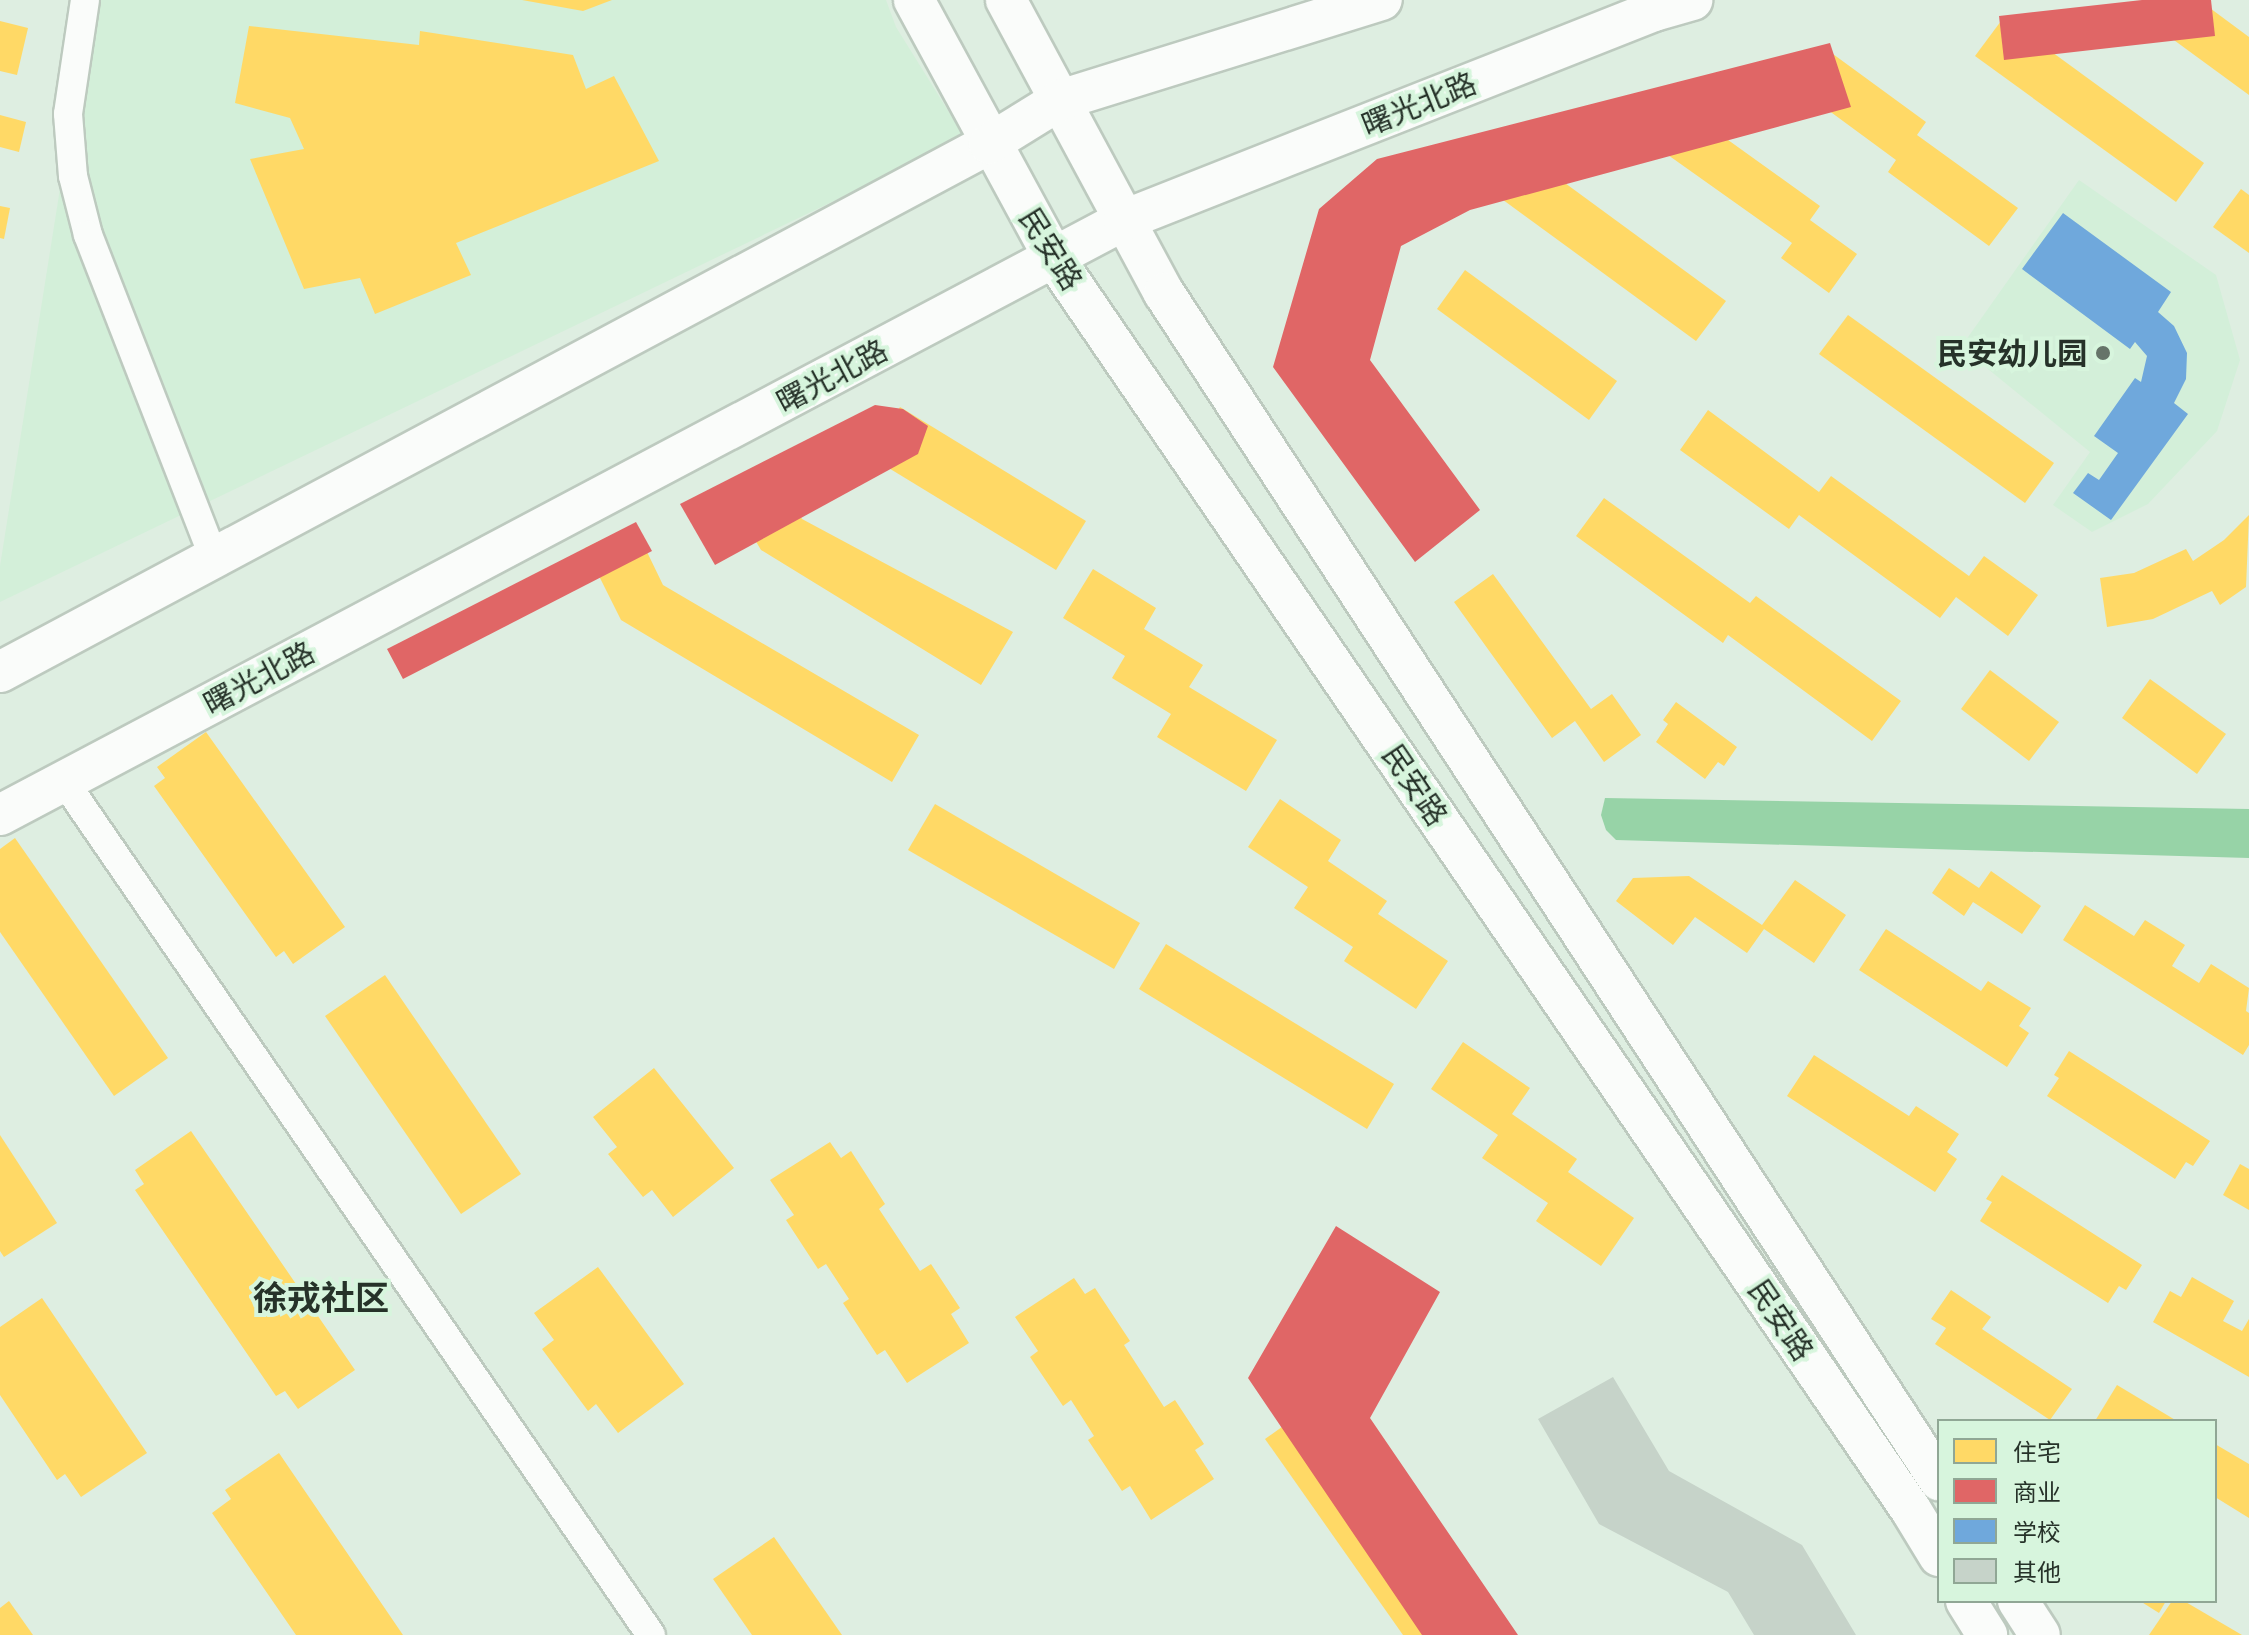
<!DOCTYPE html>
<html>
<head>
<meta charset="utf-8">
<style>
	body { margin:0 }
	#map { position:relative; width:2249px; height:1635px; overflow:hidden; background:#deeee1; font-family:"Titillium Web","Noto Sans SC",sans-serif }
	div>[style] { position:absolute }
	[style*='--x'] { left:calc(var(--x)*1px); top:calc(var(--y)*1px); width:calc(var(--w)*1px); rotate:calc(var(--a)*1deg) }
	.built>* { inset:0; background:#d3efd9 }
	.water>* { inset:0; background:#97d3a7 }
	.homes>* { inset:0; background:#ffd966 }
	.shops>* { inset:0; background:#e06666 }
	.schools>* { inset:0; background:#6fa8dc }
	.building>* { inset:0; background:#c6d3c9 }
	.roads { filter:drop-shadow(2px 0 #bdcabf) drop-shadow(-2px 0 #bdcabf) drop-shadow(0 2px #bdcabf) drop-shadow(0 -2px #bdcabf) }
	.minor>* { height:28px; margin:-14px; padding:0 14px; transform-origin:14px; border-radius:14px; background:#fafcfa }
	.secondary>* { height:40px; margin:-20px; padding:0 20px; transform-origin:20px; border-radius:20px; background:#fafcfa }
	.dots>* { width:22px; height:22px; translate:-50% -50%; box-sizing:border-box; border:4px solid #d7f5dd; border-radius:50% }
	span { translate:-50% -50%; white-space:nowrap; text-align:center; line-height:1.15; -webkit-text-stroke:8px #d7f5dd; paint-order:stroke }
	.street-label { font-size:30px; color:#263229 }
	.poi-label { font-size:30px; color:#263229; font-weight:700 }
	.right { translate:-100% -50%; text-align:right }
	.quarter-label { font-size:34px; color:#263229; font-weight:700 }
	.legend { position:absolute; left:1937px; top:1419px; width:280px; height:184px; box-sizing:border-box; background:#d7f5dd; border:2px solid #90a795; margin:0; padding:10px 14px; list-style:none; font-size:24px; color:#263229 }
	.legend li { display:flex; align-items:center; gap:16px; height:40px }
	.legend b { width:40px; border:2px solid #90a795 }
</style>
</head>
<body>
<div id="map">
	<div class="built">
		<i style="clip-path:polygon(90px 0,886px 0,896px 27px,965px 138px,0 602px,0 566px)"></i>
		<i style="clip-path:polygon(2079px 180px,2216px 275px,2240px 360px,2217px 431px,2148px 504px,2092px 532px,2053px 505px,2090px 452px,1961px 347px)"></i>
	</div>
	<div class="water">
		<i style="clip-path:polygon(1605px 798px,2249px 809px,2249px 858px,1616px 840px,1606px 830px,1601px 815px)"></i>
	</div>
	<div class="homes">
		<i style="clip-path:polygon(522px 0,612px 0,583px 11px)"></i>
		<i style="clip-path:polygon(2193px 0,2199px 0,2249px 37px,2249px 95px,2167px 35px)"></i>
		<i style="clip-path:polygon(2004px 17px,2204px 163px,2176px 202px,1975px 56px)"></i>
		<i style="clip-path:polygon(0 21px,28px 28px,17px 75px,0 71px)"></i>
		<i style="clip-path:polygon(249px 26px,419px 45px,420px 31px,573px 55px,586px 89px,614px 76px,659px 161px,456px 243px,471px 275px,375px 314px,360px 278px,304px 289px,250px 159px,304px 149px,290px 118px,235px 103px)"></i>
		<i style="clip-path:polygon(1822px 46px,1926px 122px,1917px 135px,2018px 208px,1989px 246px,1888px 172px,1896px 160px,1794px 85px)"></i>
		<i style="clip-path:polygon(1657px 89px,1820px 206px,1810px 220px,1857px 254px,1829px 293px,1781px 258px,1792px 243px,1630px 128px)"></i>
		<i style="clip-path:polygon(0 115px,26px 122px,19px 152px,0 147px)"></i>
		<i style="clip-path:polygon(1494px 131px,1726px 301px,1696px 341px,1465px 172px)"></i>
		<i style="clip-path:polygon(2241px 189px,2249px 195px,2249px 253px,2213px 227px)"></i>
		<i style="clip-path:polygon(0 206px,10px 208px,4px 239px,0 238px)"></i>
		<i style="clip-path:polygon(1465px 270px,1617px 381px,1589px 420px,1437px 309px)"></i>
		<i style="clip-path:polygon(1848px 315px,2054px 463px,2025px 503px,1819px 354px)"></i>
		<i style="clip-path:polygon(1354px 372px,1460px 517px,1420px 546px,1315px 400px)"></i>
		<i style="clip-path:polygon(900px 407px,1086px 521px,1056px 570px,869px 456px)"></i>
		<i style="clip-path:polygon(1708px 410px,1819px 492px,1831px 476px,1969px 576px,1984px 556px,2038px 595px,2008px 636px,1956px 597px,1940px 618px,1799px 515px,1789px 529px,1680px 450px)"></i>
		<i style="clip-path:polygon(771px 461px,802px 519px,1013px 632px,981px 685px,761px 550px,722px 484px)"></i>
		<i style="clip-path:polygon(1604px 498px,1750px 603px,1756px 596px,1901px 701px,1872px 741px,1728px 635px,1723px 643px,1576px 536px)"></i>
		<i style="clip-path:polygon(2249px 515px,2246px 587px,2220px 605px,2212px 591px,2153px 619px,2107px 627px,2100px 578px,2134px 573px,2186px 549px,2193px 561px,2224px 540px)"></i>
		<i style="clip-path:polygon(634px 525px,663px 585px,919px 735px,892px 782px,621px 620px,585px 548px)"></i>
		<i style="clip-path:polygon(1093px 569px,1156px 608px,1144px 629px,1203px 665px,1189px 687px,1277px 740px,1246px 791px,1157px 737px,1171px 714px,1112px 678px,1125px 656px,1063px 618px)"></i>
		<i style="clip-path:polygon(1493px 574px,1591px 709px,1612px 694px,1641px 735px,1604px 762px,1575px 721px,1552px 738px,1454px 602px)"></i>
		<i style="clip-path:polygon(1990px 670px,2059px 722px,2029px 761px,1961px 709px)"></i>
		<i style="clip-path:polygon(2150px 679px,2226px 734px,2197px 774px,2122px 718px)"></i>
		<i style="clip-path:polygon(1676px 702px,1737px 747px,1724px 766px,1718px 762px,1705px 779px,1656px 742px,1668px 724px,1663px 720px)"></i>
		<i style="clip-path:polygon(206px 732px,345px 927px,293px 964px,284px 951px,276px 957px,154px 786px,165px 778px,157px 767px)"></i>
		<i style="clip-path:polygon(1280px 799px,1341px 840px,1328px 861px,1387px 901px,1378px 914px,1448px 961px,1416px 1009px,1344px 961px,1353px 947px,1294px 908px,1308px 887px,1248px 847px)"></i>
		<i style="clip-path:polygon(935px 804px,1140px 923px,1114px 969px,908px 850px)"></i>
		<i style="clip-path:polygon(15px 838px,168px 1058px,114px 1096px,0 932px,0 849px)"></i>
		<i style="clip-path:polygon(1949px 868px,1979px 888px,1991px 871px,2041px 906px,2022px 934px,1973px 902px,1964px 916px,1932px 893px)"></i>
		<i style="clip-path:polygon(1689px 876px,1762px 925px,1795px 880px,1846px 915px,1814px 963px,1764px 929px,1747px 953px,1695px 917px,1673px 945px,1616px 901px,1633px 878px)"></i>
		<i style="clip-path:polygon(2085px 905px,2134px 936px,2145px 920px,2185px 945px,2172px 966px,2199px 983px,2211px 964px,2249px 988px,2246px 1011px,2249px 1013px,2249px 1045px,2243px 1055px,2063px 940px)"></i>
		<i style="clip-path:polygon(1886px 929px,1981px 991px,1988px 981px,2031px 1008px,2019px 1026px,2029px 1033px,2007px 1067px,1859px 970px)"></i>
		<i style="clip-path:polygon(1166px 944px,1394px 1084px,1367px 1129px,1139px 989px)"></i>
		<i style="clip-path:polygon(385px 975px,521px 1174px,461px 1214px,325px 1016px)"></i>
		<i style="clip-path:polygon(1463px 1042px,1530px 1088px,1512px 1114px,1577px 1159px,1568px 1172px,1634px 1218px,1601px 1266px,1536px 1221px,1548px 1203px,1482px 1158px,1498px 1135px,1431px 1089px)"></i>
		<i style="clip-path:polygon(2069px 1051px,2210px 1141px,2193px 1166px,2186px 1162px,2175px 1179px,2047px 1096px,2059px 1078px,2054px 1075px)"></i>
		<i style="clip-path:polygon(1814px 1055px,1909px 1116px,1916px 1106px,1959px 1134px,1947px 1152px,1957px 1159px,1935px 1192px,1787px 1096px)"></i>
		<i style="clip-path:polygon(654px 1068px,734px 1168px,673px 1217px,652px 1190px,643px 1197px,608px 1154px,617px 1147px,593px 1117px)"></i>
		<i style="clip-path:polygon(191px 1131px,355px 1370px,298px 1409px,285px 1391px,276px 1396px,135px 1190px,144px 1184px,135px 1170px)"></i>
		<i style="clip-path:polygon(0 1135px,57px 1223px,4px 1257px,0 1251px)"></i>
		<i style="clip-path:polygon(830px 1142px,841px 1158px,851px 1151px,885px 1204px,879px 1209px,920px 1271px,931px 1264px,960px 1308px,951px 1314px,969px 1343px,907px 1383px,885px 1350px,877px 1355px,843px 1303px,849px 1299px,826px 1264px,818px 1269px,786px 1220px,794px 1215px,770px 1180px)"></i>
		<i style="clip-path:polygon(2240px 1164px,2249px 1169px,2249px 1210px,2223px 1195px)"></i>
		<i style="clip-path:polygon(2002px 1175px,2142px 1265px,2126px 1290px,2119px 1286px,2108px 1303px,1980px 1221px,1992px 1202px,1986px 1199px)"></i>
		<i style="clip-path:polygon(598px 1267px,684px 1384px,618px 1433px,596px 1404px,588px 1411px,542px 1349px,554px 1340px,534px 1313px)"></i>
		<i style="clip-path:polygon(2192px 1277px,2234px 1301px,2223px 1321px,2242px 1331px,2249px 1319px,2249px 1377px,2153px 1322px,2170px 1291px,2181px 1297px)"></i>
		<i style="clip-path:polygon(1074px 1278px,1085px 1294px,1095px 1288px,1130px 1341px,1124px 1345px,1164px 1407px,1175px 1400px,1204px 1444px,1195px 1450px,1214px 1479px,1151px 1520px,1130px 1486px,1122px 1491px,1088px 1440px,1094px 1436px,1071px 1400px,1063px 1406px,1030px 1357px,1038px 1351px,1015px 1317px)"></i>
		<i style="clip-path:polygon(1951px 1290px,1991px 1317px,1982px 1329px,2072px 1389px,2050px 1420px,1935px 1344px,1946px 1328px,1931px 1319px)"></i>
		<i style="clip-path:polygon(42px 1298px,147px 1453px,81px 1497px,65px 1474px,57px 1480px,0 1395px,0 1327px)"></i>
		<i style="clip-path:polygon(2117px 1385px,2177px 1421px,2095px 1421px)"></i>
		<i style="clip-path:polygon(1338px 1387px,1513px 1635px,1403px 1635px,1265px 1439px)"></i>
		<i style="clip-path:polygon(2215px 1444px,2249px 1464px,2249px 1518px,2215px 1497px)"></i>
		<i style="clip-path:polygon(279px 1453px,403px 1635px,296px 1635px,212px 1513px,231px 1499px,225px 1490px)"></i>
		<i style="clip-path:polygon(774px 1537px,842px 1635px,752px 1635px,713px 1579px)"></i>
		<i style="clip-path:polygon(9px 1601px,33px 1635px,0 1635px,0 1608px)"></i>
		<i style="clip-path:polygon(2140px 1601px,2166px 1601px,2159px 1613px)"></i>
		<i style="clip-path:polygon(2172px 1601px,2184px 1601px,2242px 1635px,2149px 1635px)"></i>
	</div>
	<div class="shops">
		<i style="clip-path:polygon(2142px 0,2211px 0,2215px 36px,2004px 60px,1999px 16px)"></i>
		<i style="clip-path:polygon(1830px 43px,1851px 107px,1470px 210px,1401px 246px,1370px 360px,1480px 510px,1415px 562px,1273px 367px,1319px 209px,1377px 159px)"></i>
		<i style="clip-path:polygon(875px 405px,903px 409px,928px 426px,918px 454px,715px 565px,680px 504px)"></i>
		<i style="clip-path:polygon(636px 522px,652px 551px,403px 679px,387px 649px)"></i>
		<i style="clip-path:polygon(1336px 1226px,1440px 1292px,1370px 1418px,1518px 1635px,1422px 1635px,1248px 1378px)"></i>
	</div>
	<div class="schools">
		<i style="clip-path:polygon(2063px 213px,2171px 292px,2158px 312px,2174px 326px,2187px 353px,2186px 379px,2174px 403px,2188px 414px,2111px 520px,2073px 493px,2088px 473px,2099px 480px,2118px 453px,2094px 436px,2135px 378px,2141px 382px,2147px 356px,2135px 342px,2130px 349px,2022px 269px)"></i>
	</div>
	<div class="building">
		<i style="clip-path:polygon(1613px 1377px,1669px 1471px,1802px 1545px,1856px 1635px,1754px 1635px,1728px 1592px,1599px 1524px,1538px 1419px)"></i>
	</div>
	<div class="roads">
		<div class="minor">
			<i style="--x:85;--y:0;--w:115;--a:98.5"></i>
			<i style="--x:68;--y:114;--w:62;--a:85.4"></i>
			<i style="--x:73;--y:176;--w:61;--a:75.7"></i>
			<i style="--x:88;--y:235;--w:347;--a:68.7"></i>
			<i style="--x:64;--y:781;--w:1036;--a:55.5"></i>
		</div>
		<div class="secondary">
			<i style="--x:914;--y:0;--w:294;--a:61.5"></i>
			<i style="--x:1054;--y:258;--w:1517;--a:55.61"></i>
			<i style="--x:1911;--y:1510;--w:54;--a:58.7"></i>
			<i style="--x:1006;--y:0;--w:333;--a:61.7"></i>
			<i style="--x:1164;--y:293;--w:1418;--a:56.86"></i>
			<i style="--x:0;--y:672;--w:1121;--a:-28.1"></i>
			<i style="--x:989;--y:144;--w:84;--a:-31.8"></i>
			<i style="--x:1060;--y:100;--w:337;--a:-17.3"></i>
			<i style="--x:0;--y:815;--w:1272;--a:-27.89"></i>
			<i style="--x:1124;--y:220;--w:570;--a:-21.52"></i>
			<i style="--x:1654;--y:11;--w:40;--a:-16"></i>
			<i style="--x:1966;--y:1601;--w:40;--a:58"></i>
			<i style="--x:2018;--y:1601;--w:40;--a:57.1"></i>
		</div>
	</div>
	<div class="dots">
		<i style="left:2103px;top:353px;background:#667469"></i>
	</div>
	<div class="street-label">
		<span style="left:1419px;top:104px;rotate:-22deg">曙光北路</span>
		<span style="left:1051px;top:249px;rotate:58deg">民安路</span>
		<span style="left:832px;top:376px;rotate:-28deg">曙光北路</span>
		<span style="left:259px;top:678px;rotate:-28deg">曙光北路</span>
		<span style="left:1415px;top:785px;rotate:56deg">民安路</span>
		<span style="left:1781px;top:1320px;rotate:56deg">民安路</span>
	</div>
	<div class="poi-label">
		<span class="right" style="left:2087px;top:353px">民安幼儿园</span>
	</div>
	<div class="quarter-label">
		<span style="left:321px;top:1298px">徐戎社区</span>
	</div>
	<ul class="legend">
	<li><b style="height:22px;background:#ffd966"></b>住宅</li>
	<li><b style="height:22px;background:#e06666"></b>商业</li>
	<li><b style="height:22px;background:#6fa8dc"></b>学校</li>
	<li><b style="height:22px;background:#c6d3c9"></b>其他</li>
	</ul>
</div>
</body>
</html>
